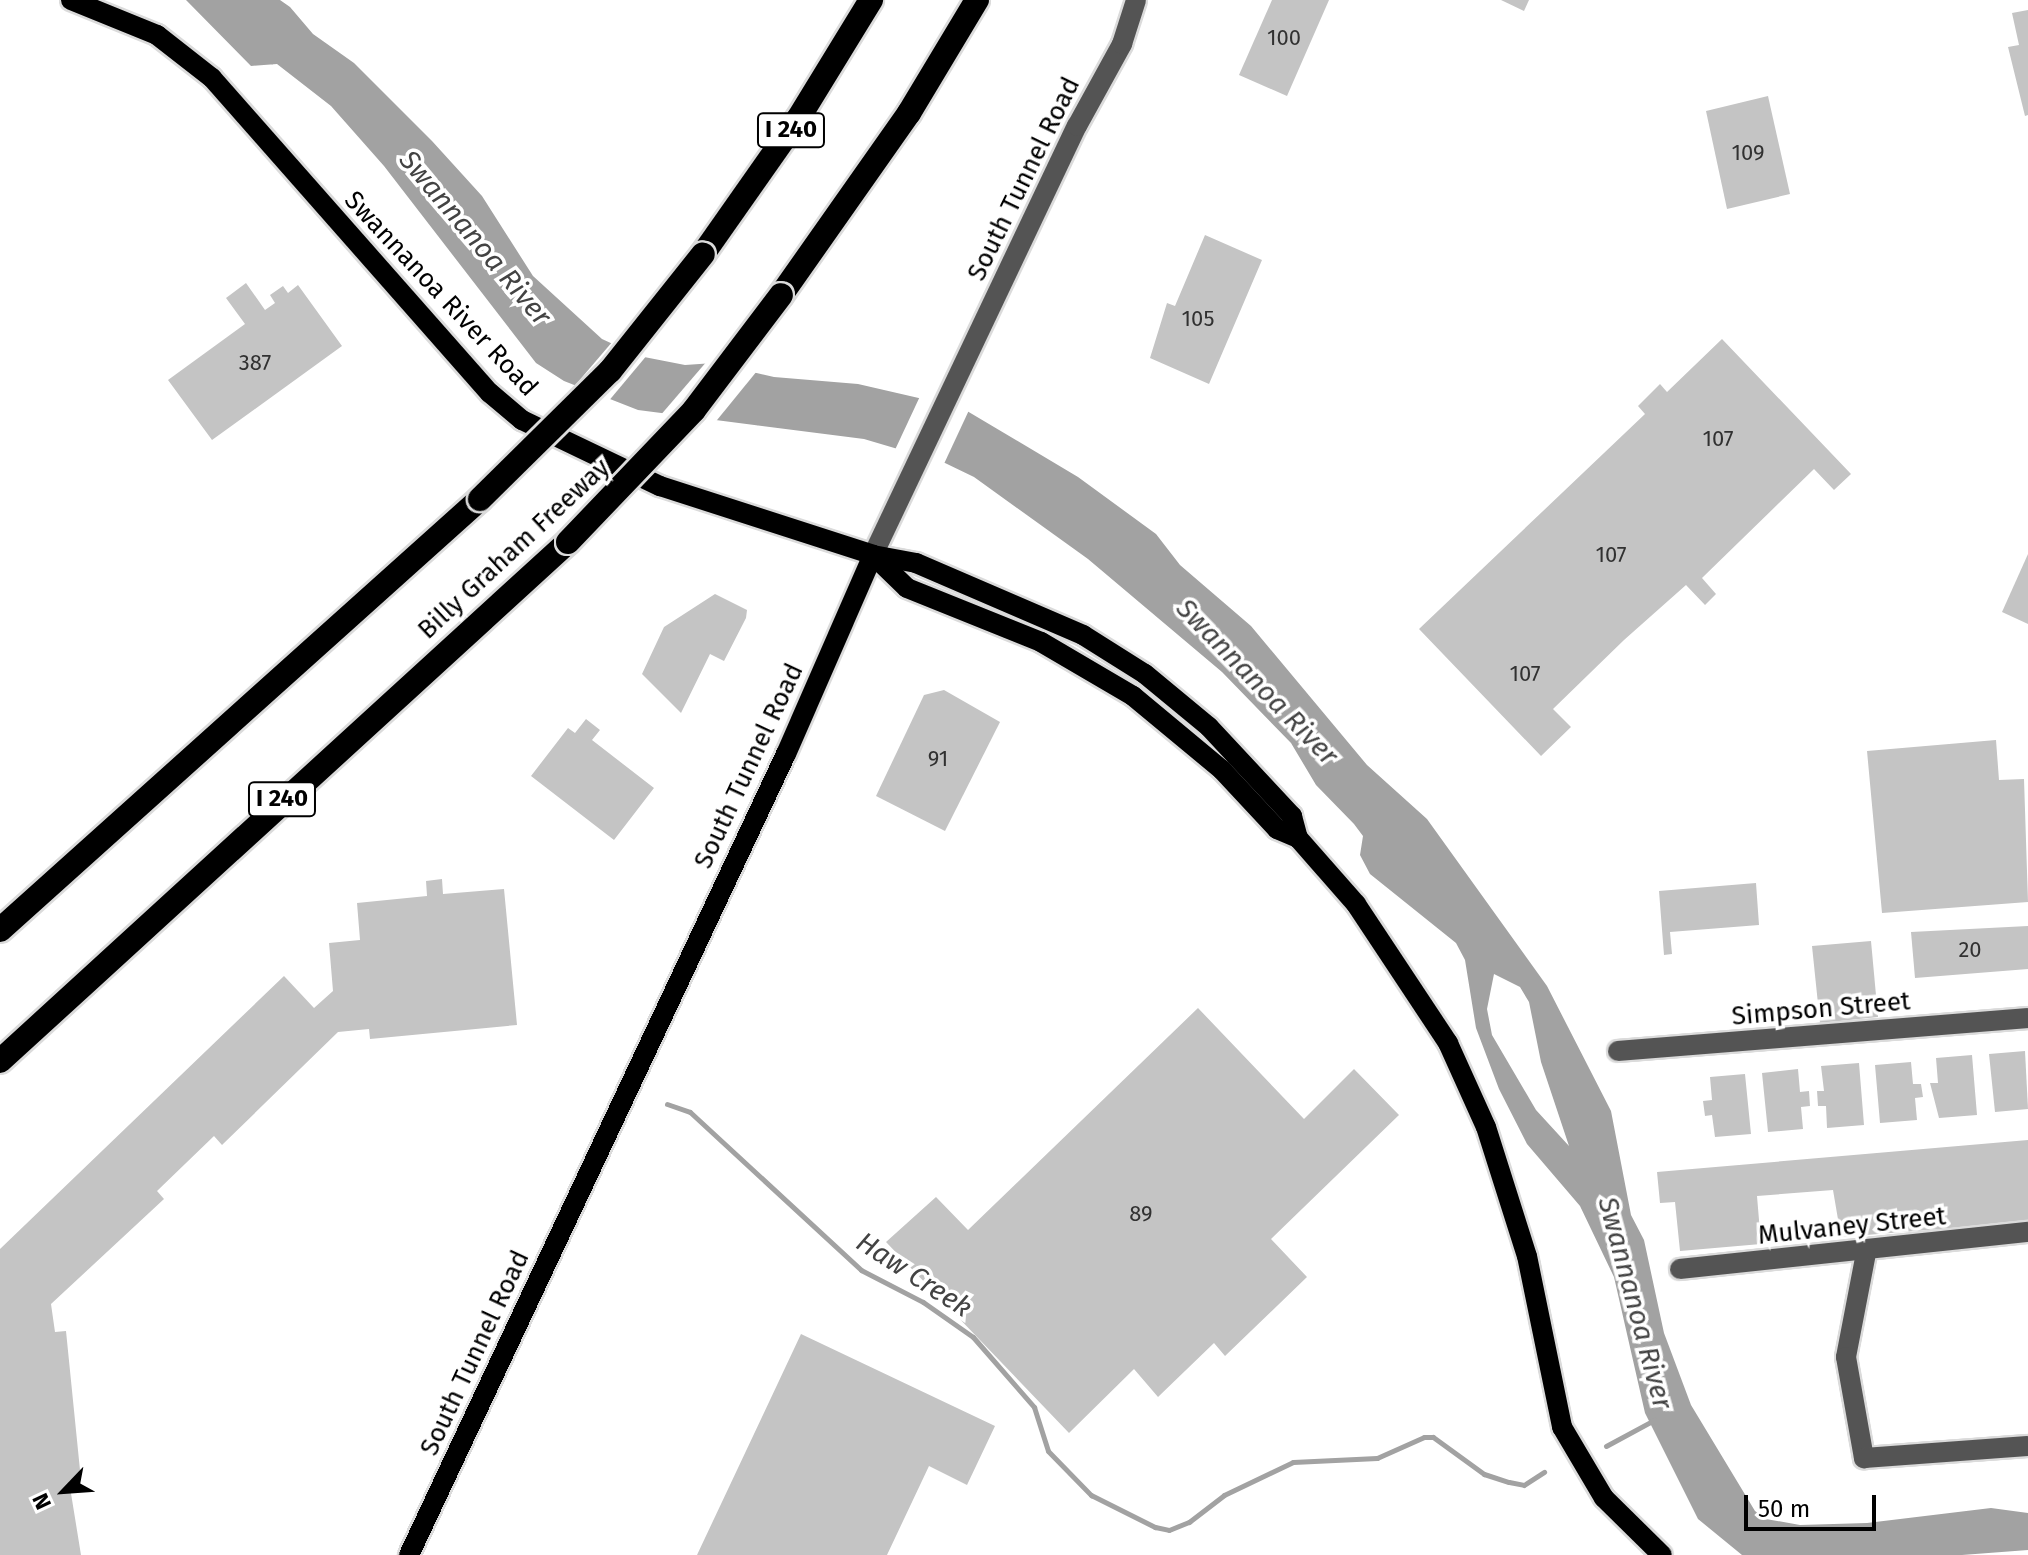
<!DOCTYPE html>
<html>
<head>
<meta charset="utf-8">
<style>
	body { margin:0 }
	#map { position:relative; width:2028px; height:1555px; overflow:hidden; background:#fff; font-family:"Fira Sans",sans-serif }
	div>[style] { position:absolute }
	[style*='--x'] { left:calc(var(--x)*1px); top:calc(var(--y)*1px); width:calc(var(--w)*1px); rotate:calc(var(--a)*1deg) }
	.water>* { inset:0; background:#a2a2a2 }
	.pier>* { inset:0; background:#fff }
	.stream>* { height:5px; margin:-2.5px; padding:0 2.5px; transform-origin:2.5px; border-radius:2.5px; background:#a2a2a2 }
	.building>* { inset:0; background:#c4c4c4 }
	.roads { filter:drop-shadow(2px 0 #dbdbdb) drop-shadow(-2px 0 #dbdbdb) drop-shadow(0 2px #dbdbdb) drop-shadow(0 -2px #dbdbdb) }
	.minor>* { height:20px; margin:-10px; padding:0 10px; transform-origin:10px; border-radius:10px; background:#545454 }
	.major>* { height:20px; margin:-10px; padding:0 10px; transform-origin:10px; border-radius:10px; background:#000 }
	.highway>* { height:24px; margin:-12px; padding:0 12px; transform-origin:12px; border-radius:12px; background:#000 }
	.bridges { filter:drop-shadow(2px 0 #dbdbdb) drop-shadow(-2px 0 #dbdbdb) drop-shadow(0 2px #dbdbdb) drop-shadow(0 -2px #dbdbdb) }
	.highway-bridge>* { height:24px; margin:-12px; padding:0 12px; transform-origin:12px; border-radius:12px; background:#000 }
	span { translate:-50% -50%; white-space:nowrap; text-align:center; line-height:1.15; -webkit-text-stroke:7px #fff; paint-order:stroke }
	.number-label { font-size:22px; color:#313131 }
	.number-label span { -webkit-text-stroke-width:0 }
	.shield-label span { padding:2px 6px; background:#fff; border:2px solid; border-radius:6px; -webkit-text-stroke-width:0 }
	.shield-label { font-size:24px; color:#000; font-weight:700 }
	.street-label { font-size:26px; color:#000 }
	.water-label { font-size:28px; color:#434343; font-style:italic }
	.north { position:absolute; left:24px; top:1451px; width:80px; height:80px; -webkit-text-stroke:6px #fff; paint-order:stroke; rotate:245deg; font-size:22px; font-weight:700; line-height:32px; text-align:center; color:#000 }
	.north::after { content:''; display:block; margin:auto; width:28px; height:36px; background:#000; clip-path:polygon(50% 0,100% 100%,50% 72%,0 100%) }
	.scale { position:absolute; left:1744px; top:1495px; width:132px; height:36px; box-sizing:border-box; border:4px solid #000; border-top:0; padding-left:10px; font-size:24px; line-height:28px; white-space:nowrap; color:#000; -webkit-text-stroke:6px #fff; paint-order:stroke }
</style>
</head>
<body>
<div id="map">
	<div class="water">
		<i style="clip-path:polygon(evenodd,186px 0,280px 0,290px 7px,313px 34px,354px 63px,432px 141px,482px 196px,533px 276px,602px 339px,639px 356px,685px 365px,714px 363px,774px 377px,858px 384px,962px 408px,1078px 477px,1156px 534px,1180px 565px,1251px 626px,1367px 765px,1427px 819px,1547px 986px,1611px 1111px,1631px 1215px,1644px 1240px,1664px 1333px,1691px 1405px,1755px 1511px,1766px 1519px,1800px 1525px,1867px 1523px,1991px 1508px,2028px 1513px,2028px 1550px,1962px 1555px,1742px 1555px,1698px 1519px,1645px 1413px,1614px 1277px,1580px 1206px,1527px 1144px,1499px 1089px,1476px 1028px,1465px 960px,1456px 943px,1370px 874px,1360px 855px,1363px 836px,1354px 824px,1316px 785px,1291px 743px,1222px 672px,1088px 559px,974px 477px,945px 463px,864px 439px,638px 410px,564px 381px,536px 363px,384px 166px,331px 106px,277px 64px,251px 66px,186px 0,1494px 974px,1520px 987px,1529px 1002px,1541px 1062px,1569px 1146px,1536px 1110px,1492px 1035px,1487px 1009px,1494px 974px)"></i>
	</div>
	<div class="pier">
		<i style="clip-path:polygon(613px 341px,648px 354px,607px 403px,572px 389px)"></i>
		<i style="clip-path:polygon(708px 360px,757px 371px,713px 425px,659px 417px)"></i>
		<i style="clip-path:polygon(922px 392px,970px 408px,943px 466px,894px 452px)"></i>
	</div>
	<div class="stream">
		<i style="--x:667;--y:1104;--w:24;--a:19"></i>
		<i style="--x:690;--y:1112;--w:233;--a:42.7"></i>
		<i style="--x:861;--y:1270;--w:70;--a:27.3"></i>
		<i style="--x:923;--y:1302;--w:61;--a:35"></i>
		<i style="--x:973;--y:1337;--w:93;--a:48.9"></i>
		<i style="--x:1034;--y:1407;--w:46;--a:72.3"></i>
		<i style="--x:1048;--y:1451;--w:62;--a:45.7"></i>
		<i style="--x:1091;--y:1495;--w:72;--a:26.6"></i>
		<i style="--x:1155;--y:1527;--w:14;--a:12"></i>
		<i style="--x:1169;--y:1530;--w:22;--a:-22"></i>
		<i style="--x:1189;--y:1522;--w:44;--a:-37.6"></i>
		<i style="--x:1224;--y:1495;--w:76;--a:-25.6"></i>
		<i style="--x:1293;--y:1462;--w:84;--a:-2.7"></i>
		<i style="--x:1377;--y:1458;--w:51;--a:-24.1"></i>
		<i style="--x:1424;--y:1437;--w:9;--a:0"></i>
		<i style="--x:1433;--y:1437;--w:63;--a:36"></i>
		<i style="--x:1484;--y:1474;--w:26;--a:18"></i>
		<i style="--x:1509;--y:1482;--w:15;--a:11"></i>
		<i style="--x:1524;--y:1485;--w:24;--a:-33"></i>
		<i style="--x:1606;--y:1446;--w:55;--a:-28.4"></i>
	</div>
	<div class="building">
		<i style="clip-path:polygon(1272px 0,1329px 0,1287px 96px,1239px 75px)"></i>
		<i style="clip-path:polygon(1501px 0,1529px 0,1524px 11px)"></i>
		<i style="clip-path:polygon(2028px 10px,2028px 115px,2025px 116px,2008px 47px,2019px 45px,2012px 13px)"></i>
		<i style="clip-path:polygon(1768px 96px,1790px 194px,1727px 209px,1706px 111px)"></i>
		<i style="clip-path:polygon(1205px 235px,1262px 260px,1209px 384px,1150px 358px,1167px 303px,1175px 306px)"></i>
		<i style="clip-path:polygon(246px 283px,265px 310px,275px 303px,270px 295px,283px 286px,288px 293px,298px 285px,342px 346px,212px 440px,168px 380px,245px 324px,226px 298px)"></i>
		<i style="clip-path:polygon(1722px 339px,1851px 474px,1834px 490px,1814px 469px,1702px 578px,1716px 594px,1705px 605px,1686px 585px,1624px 640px,1553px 709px,1571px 727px,1541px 756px,1419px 629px,1645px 414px,1638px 406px,1660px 384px,1667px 392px)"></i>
		<i style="clip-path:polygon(2028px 554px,2028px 624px,2002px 612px)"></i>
		<i style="clip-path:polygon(715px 594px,747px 610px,746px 618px,724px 661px,710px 654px,681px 713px,642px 674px,664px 627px)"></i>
		<i style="clip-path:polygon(944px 690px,1000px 722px,945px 831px,876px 796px,924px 695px)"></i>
		<i style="clip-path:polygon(586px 719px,600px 730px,592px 740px,654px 788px,614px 840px,531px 776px,568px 728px,575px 733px)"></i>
		<i style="clip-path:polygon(1996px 740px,1999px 780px,2024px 779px,2028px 902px,1882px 913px,1867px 751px)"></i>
		<i style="clip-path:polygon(442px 879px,443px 894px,504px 889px,517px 1025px,370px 1039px,369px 1029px,338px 1032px,222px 1145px,214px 1136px,157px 1191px,164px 1199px,51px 1304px,55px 1332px,66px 1331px,81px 1480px,69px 1481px,81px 1555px,0 1555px,0 1249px,284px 976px,314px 1008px,333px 991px,329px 943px,360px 940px,357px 903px,427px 896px,426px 881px)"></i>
		<i style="clip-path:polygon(1756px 883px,1759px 925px,1670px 932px,1672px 954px,1664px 955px,1659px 891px)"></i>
		<i style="clip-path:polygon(2028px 926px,2028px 969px,1915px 978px,1911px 932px)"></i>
		<i style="clip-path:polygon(1871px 941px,1878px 1017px,1820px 1023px,1812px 946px)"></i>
		<i style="clip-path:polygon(1198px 1008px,1304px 1119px,1354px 1069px,1399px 1115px,1271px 1239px,1307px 1277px,1225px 1356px,1214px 1343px,1158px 1397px,1134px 1369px,1069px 1433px,886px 1242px,936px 1197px,968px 1230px)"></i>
		<i style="clip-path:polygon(2025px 1051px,2028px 1109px,1995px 1112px,1989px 1054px)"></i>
		<i style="clip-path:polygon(1972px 1055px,1977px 1115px,1939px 1118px,1930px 1083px,1938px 1083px,1936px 1058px)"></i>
		<i style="clip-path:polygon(1911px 1062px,1913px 1084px,1921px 1084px,1923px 1097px,1915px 1098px,1917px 1120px,1880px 1123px,1875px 1065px)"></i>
		<i style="clip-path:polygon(1859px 1063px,1864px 1125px,1827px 1128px,1826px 1106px,1818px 1106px,1817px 1091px,1824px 1091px,1821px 1066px)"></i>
		<i style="clip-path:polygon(1798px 1069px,1800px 1092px,1809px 1091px,1810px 1106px,1801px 1107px,1803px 1129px,1768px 1132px,1762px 1073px)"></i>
		<i style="clip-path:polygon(1745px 1074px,1751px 1134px,1715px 1137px,1712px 1115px,1705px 1116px,1703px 1101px,1712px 1100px,1710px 1077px)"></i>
		<i style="clip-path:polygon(2028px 1140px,2028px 1222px,1841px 1237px,1833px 1190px,1757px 1196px,1761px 1244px,1680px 1251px,1675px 1202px,1660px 1203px,1657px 1172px)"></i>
		<i style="clip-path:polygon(801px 1334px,995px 1426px,967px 1485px,929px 1466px,887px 1555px,697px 1555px)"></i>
	</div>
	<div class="roads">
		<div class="minor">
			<i style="--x:873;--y:555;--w:475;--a:-64.6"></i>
			<i style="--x:1077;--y:126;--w:94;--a:-61.2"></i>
			<i style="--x:1122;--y:44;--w:46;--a:-72.3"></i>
			<i style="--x:1618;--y:1051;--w:411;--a:-4.6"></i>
			<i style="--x:1866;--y:1253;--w:106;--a:100.9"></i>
			<i style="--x:1846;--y:1357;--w:103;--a:79.9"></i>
			<i style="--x:1864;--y:1458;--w:164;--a:-4.2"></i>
			<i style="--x:1680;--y:1269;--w:350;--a:-6.1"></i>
		</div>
		<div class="major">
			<i style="--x:71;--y:0;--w:93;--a:22.1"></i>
			<i style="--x:157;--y:35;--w:70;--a:38"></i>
			<i style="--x:212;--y:78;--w:420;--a:48.6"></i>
			<i style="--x:490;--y:393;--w:42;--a:40.2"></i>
			<i style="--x:522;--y:420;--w:153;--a:25.6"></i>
			<i style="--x:660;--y:486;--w:224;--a:17.9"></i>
			<i style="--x:873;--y:555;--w:44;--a:10.5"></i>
			<i style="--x:916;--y:563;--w:182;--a:23.3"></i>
			<i style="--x:1083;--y:635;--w:73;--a:32.2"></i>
			<i style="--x:1145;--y:674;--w:83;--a:39.6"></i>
			<i style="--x:1209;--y:727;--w:122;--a:47"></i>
			<i style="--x:1292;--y:816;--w:23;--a:75"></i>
			<i style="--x:873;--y:555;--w:47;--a:44.1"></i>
			<i style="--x:907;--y:588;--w:144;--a:21.9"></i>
			<i style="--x:1041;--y:642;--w:107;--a:30.4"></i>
			<i style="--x:1133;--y:696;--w:116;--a:39.7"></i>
			<i style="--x:1222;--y:770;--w:81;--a:47"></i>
			<i style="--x:1277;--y:829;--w:23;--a:23"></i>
			<i style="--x:1298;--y:838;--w:88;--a:48.7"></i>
			<i style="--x:1356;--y:904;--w:167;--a:56.5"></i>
			<i style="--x:1448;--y:1043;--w:92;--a:65.7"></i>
			<i style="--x:1486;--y:1127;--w:135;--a:72.4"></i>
			<i style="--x:1527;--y:1256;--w:175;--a:78.4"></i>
			<i style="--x:1562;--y:1427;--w:82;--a:59.4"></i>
			<i style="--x:1604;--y:1498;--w:81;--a:44.5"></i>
			<i style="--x:409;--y:1555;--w:885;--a:-64.8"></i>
			<i style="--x:786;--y:754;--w:217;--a:-66.4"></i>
		</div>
		<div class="highway">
			<i style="--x:703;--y:254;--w:165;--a:-54.9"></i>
			<i style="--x:798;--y:119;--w:140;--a:-58.5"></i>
			<i style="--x:781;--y:295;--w:223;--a:-54.9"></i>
			<i style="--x:909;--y:113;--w:132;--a:-59"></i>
			<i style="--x:0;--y:930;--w:645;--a:-41.92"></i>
			<i style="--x:0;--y:1061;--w:769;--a:-42.42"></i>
		</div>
	</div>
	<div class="bridges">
		<div class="highway-bridge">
			<i style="--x:480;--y:499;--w:182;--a:-44.6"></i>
			<i style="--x:610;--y:371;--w:149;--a:-51.5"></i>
			<i style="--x:568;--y:542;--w:182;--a:-46.3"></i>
			<i style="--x:694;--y:410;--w:144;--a:-52.9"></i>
		</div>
	</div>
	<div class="number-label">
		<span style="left:1284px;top:38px">100</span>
		<span style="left:1748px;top:153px">109</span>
		<span style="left:1198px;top:319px">105</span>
		<span style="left:255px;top:363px">387</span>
		<span style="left:1718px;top:439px">107</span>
		<span style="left:1611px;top:555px">107</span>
		<span style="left:1525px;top:674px">107</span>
		<span style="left:938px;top:759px">91</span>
		<span style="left:1970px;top:950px">20</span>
		<span style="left:1141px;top:1214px">89</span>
	</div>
	<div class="shield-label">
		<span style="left:791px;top:130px">I 240</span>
		<span style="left:282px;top:799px">I 240</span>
	</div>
	<div class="street-label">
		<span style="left:1024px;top:179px;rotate:-64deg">South Tunnel Road</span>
		<span style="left:441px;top:294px;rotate:47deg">Swannanoa River Road</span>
		<span style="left:514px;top:549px;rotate:-43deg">Billy Graham Freeway</span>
		<span style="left:749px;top:766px;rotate:-65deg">South Tunnel Road</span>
		<span style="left:1821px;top:1009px;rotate:-5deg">Simpson Street</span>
		<span style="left:1852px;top:1226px;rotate:-6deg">Mulvaney Street</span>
		<span style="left:475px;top:1353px;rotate:-65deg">South Tunnel Road</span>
	</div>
	<div class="water-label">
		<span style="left:475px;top:238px;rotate:50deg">Swannanoa River</span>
		<span style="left:1257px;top:682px;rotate:46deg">Swannanoa River</span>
		<span style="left:914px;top:1275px;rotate:33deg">Haw Creek</span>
		<span style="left:1635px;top:1303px;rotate:75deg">Swannanoa River</span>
	</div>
	<div class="north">N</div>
	<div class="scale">50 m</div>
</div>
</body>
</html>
